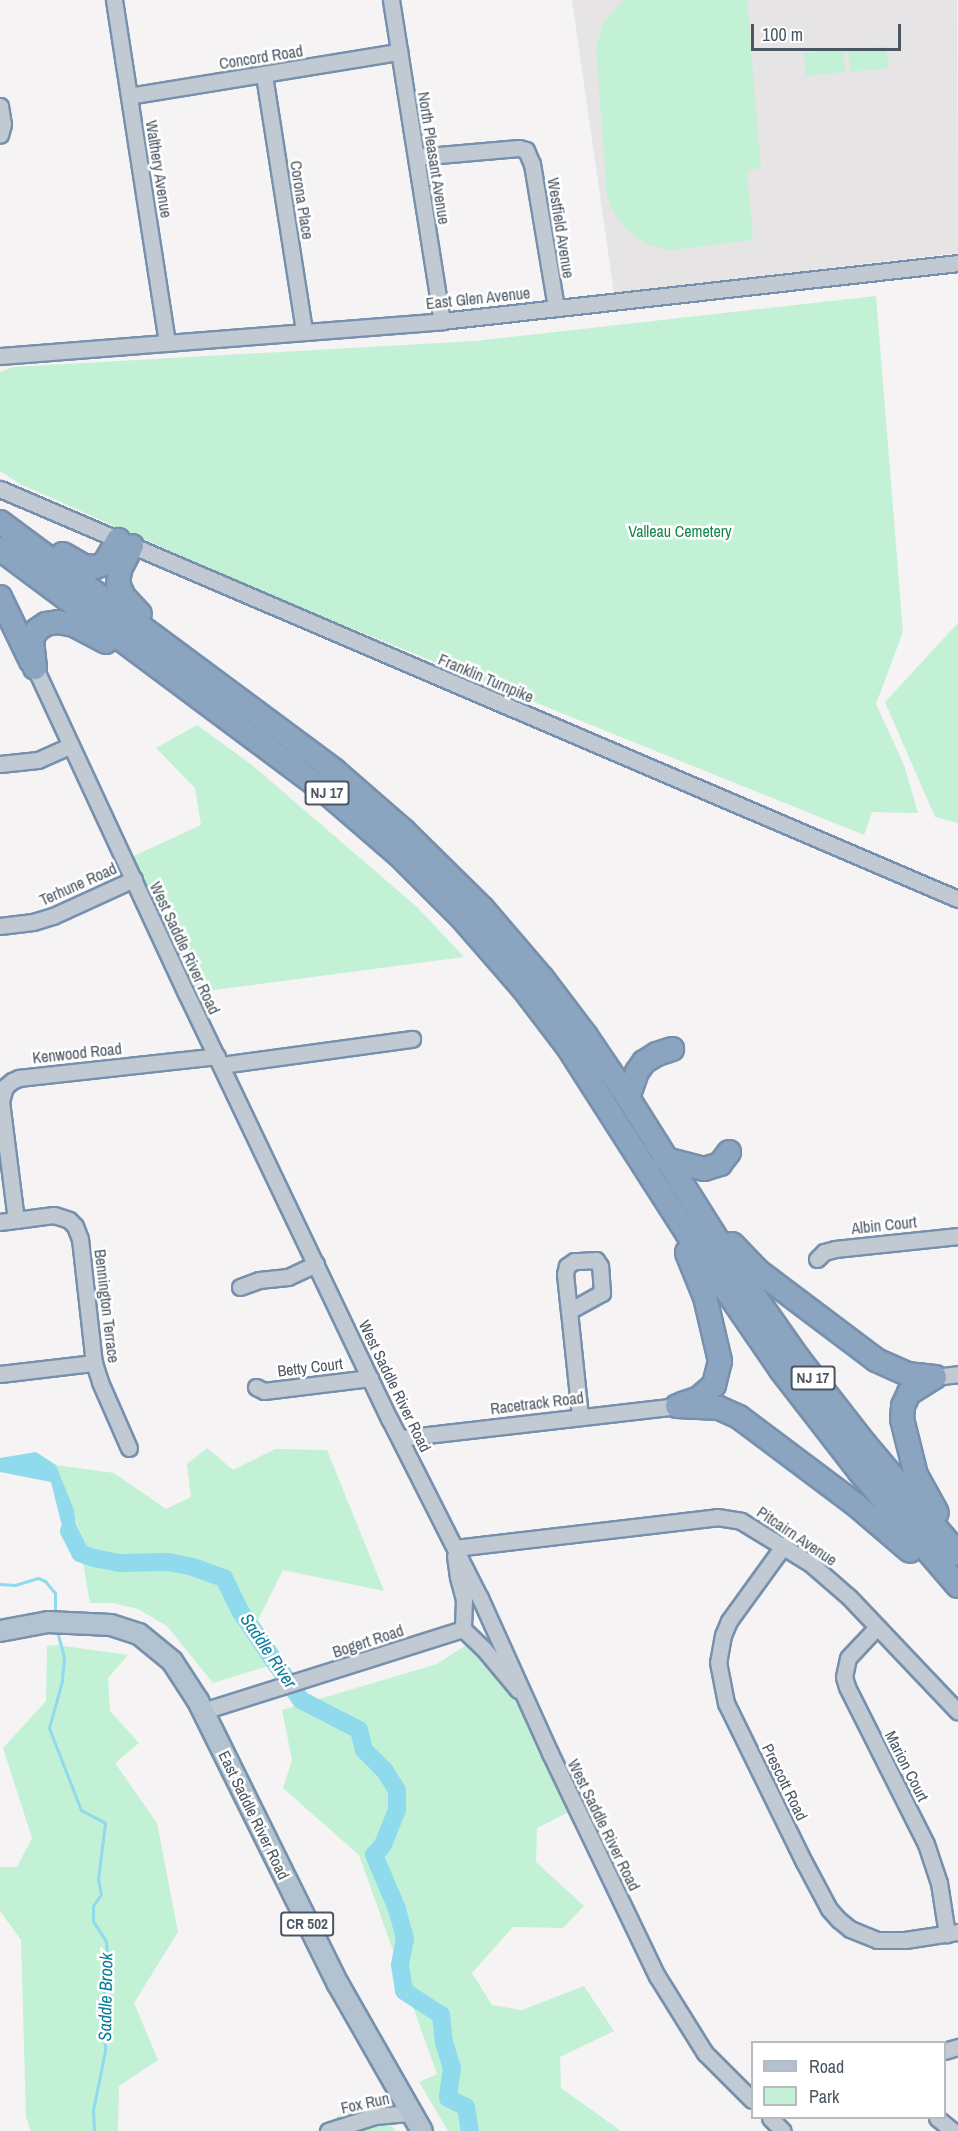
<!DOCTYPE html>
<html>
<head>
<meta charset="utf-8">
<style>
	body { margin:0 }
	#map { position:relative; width:958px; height:2131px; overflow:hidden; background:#f5f3f3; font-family:"Archivo Narrow",sans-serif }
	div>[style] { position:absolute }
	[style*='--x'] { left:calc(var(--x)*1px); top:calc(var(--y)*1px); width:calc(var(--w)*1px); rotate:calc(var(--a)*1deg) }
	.education>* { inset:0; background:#e6e4e5 }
	.green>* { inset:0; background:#c3f1d5 }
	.water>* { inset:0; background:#90daee }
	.stream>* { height:3px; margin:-1.5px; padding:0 1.5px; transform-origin:1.5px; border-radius:1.5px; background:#90daee }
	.river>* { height:18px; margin:-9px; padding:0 9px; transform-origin:9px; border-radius:9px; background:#90daee }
	.roads { filter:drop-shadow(2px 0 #7690ad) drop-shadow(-2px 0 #7690ad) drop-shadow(0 2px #7690ad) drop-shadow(0 -2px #7690ad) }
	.minor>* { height:15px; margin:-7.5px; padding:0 7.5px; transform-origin:7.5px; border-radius:7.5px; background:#c1cad2 }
	.major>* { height:20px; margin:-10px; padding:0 10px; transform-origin:10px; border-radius:10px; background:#b3c2d1 }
	.highway>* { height:22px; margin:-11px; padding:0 11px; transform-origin:11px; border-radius:11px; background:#8ba5c1 }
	span { translate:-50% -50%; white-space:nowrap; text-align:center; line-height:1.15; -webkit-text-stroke:5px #fff; paint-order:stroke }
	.shield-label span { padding:2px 4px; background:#fff; border:2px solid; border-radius:4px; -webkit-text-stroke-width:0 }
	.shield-label { font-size:15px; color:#4a5661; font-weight:700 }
	.street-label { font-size:16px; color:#4a5661 }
	.park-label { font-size:16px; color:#17864f }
	.water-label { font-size:18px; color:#0c7c9b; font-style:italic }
	.legend { position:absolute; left:751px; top:2041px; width:195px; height:78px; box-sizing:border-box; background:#fff; border:2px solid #b7bbc0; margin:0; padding:8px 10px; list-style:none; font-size:18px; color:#4a5661 }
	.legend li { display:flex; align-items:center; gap:12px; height:30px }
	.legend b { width:30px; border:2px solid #b7bbc0 }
	.scale { position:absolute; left:751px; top:24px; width:150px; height:27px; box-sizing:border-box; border:3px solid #4a5661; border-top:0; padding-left:8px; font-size:18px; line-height:21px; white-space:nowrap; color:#4a5661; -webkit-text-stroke:4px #fff; paint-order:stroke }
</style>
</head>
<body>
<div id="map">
	<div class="education">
		<i style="clip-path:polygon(572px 0,957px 0,958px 253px,614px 293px)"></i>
	</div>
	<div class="green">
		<i style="clip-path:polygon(623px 0,747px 0,761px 168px,747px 170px,753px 240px,670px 250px,647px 244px,629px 232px,614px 213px,607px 197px,596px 48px,603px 23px)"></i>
		<i style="clip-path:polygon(886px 46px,888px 68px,850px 72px,848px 50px)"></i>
		<i style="clip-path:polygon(843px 50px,845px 72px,806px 76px,804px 53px)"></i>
		<i style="clip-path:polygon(876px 296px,903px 632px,876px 704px,904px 765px,918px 813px,872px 812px,864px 835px,269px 595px,20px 484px,0 471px,0 372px,13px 367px,475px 341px)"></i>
		<i style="clip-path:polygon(958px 623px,958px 823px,935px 817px,885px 702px)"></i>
		<i style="clip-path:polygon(197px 725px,252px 765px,417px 907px,464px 957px,185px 994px,125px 860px,201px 825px,195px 788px,156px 748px)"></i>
		<i style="clip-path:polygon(207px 1448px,233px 1470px,275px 1449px,327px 1450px,384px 1591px,283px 1570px,258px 1620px,285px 1661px,213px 1683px,167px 1626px,138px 1609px,113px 1603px,90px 1603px,74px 1510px,56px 1465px,114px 1473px,166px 1509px,191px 1497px,187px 1464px)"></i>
		<i style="clip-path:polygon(479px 1629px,489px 1642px,575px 1809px,537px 1828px,536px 1862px,584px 1906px,563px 1928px,513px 1927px,472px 1973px,492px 2005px,522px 2010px,584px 1986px,614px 2031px,560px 2057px,561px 2088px,621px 2131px,448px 2131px,419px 2082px,437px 2074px,359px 1855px,283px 1788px,292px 1760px,282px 1710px,437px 1664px,477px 1638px)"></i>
		<i style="clip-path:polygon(57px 1645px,128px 1655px,108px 1678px,110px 1711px,139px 1743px,115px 1763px,157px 1823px,178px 1932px,134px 2003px,158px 2060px,119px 2086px,118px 2131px,31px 2131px,26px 2117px,21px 1940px,0 1911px,0 1867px,17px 1867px,32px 1838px,3px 1748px,46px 1701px,47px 1646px)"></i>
		<i style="clip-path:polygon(377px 2100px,395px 2131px,316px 2131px,341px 2114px)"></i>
	</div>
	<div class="water">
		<i style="clip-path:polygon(36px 1452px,56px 1465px,74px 1510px,80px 1553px,66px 1542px,51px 1482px,0 1472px,0 1458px)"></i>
	</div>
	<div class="stream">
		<i style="--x:0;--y:1584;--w:15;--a:4"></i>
		<i style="--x:15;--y:1585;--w:24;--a:-17"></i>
		<i style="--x:38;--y:1578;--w:8;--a:23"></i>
		<i style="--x:45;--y:1581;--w:16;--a:50"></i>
		<i style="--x:55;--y:1593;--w:22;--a:90"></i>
		<i style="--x:57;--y:1631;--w:27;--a:75"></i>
		<i style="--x:64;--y:1657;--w:24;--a:95"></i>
		<i style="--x:62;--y:1681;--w:49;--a:105.5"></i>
		<i style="--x:49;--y:1728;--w:88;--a:68.7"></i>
		<i style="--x:81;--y:1810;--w:27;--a:28"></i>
		<i style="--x:105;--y:1823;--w:56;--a:97.1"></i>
		<i style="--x:98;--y:1879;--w:15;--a:79"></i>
		<i style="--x:101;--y:1894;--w:14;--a:124"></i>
		<i style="--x:93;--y:1906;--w:15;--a:90"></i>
		<i style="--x:93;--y:1921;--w:24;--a:57"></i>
		<i style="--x:106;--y:1941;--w:15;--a:86"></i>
		<i style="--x:107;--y:1956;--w:42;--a:95.4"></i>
		<i style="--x:103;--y:1998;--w:53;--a:87.8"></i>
		<i style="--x:105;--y:2051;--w:60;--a:101.5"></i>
		<i style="--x:93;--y:2110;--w:21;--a:87"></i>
	</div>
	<div class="river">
		<i style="--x:69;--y:1531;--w:25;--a:63"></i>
		<i style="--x:80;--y:1553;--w:15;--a:20"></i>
		<i style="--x:94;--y:1558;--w:25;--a:11"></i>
		<i style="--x:119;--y:1563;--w:49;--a:-1.2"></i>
		<i style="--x:168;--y:1562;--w:25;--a:11"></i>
		<i style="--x:193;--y:1567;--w:33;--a:20"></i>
		<i style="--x:224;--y:1578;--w:37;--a:64"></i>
		<i style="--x:240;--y:1611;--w:108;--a:55.6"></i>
		<i style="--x:301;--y:1700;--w:65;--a:27.3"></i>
		<i style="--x:359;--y:1730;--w:21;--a:76"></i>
		<i style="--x:364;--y:1750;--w:30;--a:45"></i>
		<i style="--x:385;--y:1771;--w:22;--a:58"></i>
		<i style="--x:397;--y:1790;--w:20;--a:90"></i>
		<i style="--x:397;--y:1810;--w:38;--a:112"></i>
		<i style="--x:383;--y:1845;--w:13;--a:132"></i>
		<i style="--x:374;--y:1855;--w:59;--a:66.9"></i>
		<i style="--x:397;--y:1909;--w:31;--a:75"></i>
		<i style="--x:405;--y:1939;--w:26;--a:101"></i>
		<i style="--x:400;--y:1965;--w:26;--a:81"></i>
		<i style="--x:404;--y:1991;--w:44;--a:33"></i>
		<i style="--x:441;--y:2015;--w:27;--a:84"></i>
		<i style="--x:444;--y:2042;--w:27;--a:73"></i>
		<i style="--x:452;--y:2068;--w:30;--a:98"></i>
		<i style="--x:448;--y:2098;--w:20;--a:27"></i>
		<i style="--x:466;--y:2107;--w:24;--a:81"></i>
	</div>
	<div class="roads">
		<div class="minor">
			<i style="--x:114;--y:0;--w:347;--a:81.2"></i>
			<i style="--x:391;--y:0;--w:325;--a:81"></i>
			<i style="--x:264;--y:75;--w:259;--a:81.1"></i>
			<i style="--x:129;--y:96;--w:274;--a:-9.3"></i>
			<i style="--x:0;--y:106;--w:18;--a:81"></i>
			<i style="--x:3;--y:124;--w:11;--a:105"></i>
			<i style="--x:416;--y:157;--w:103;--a:-5"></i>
			<i style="--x:519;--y:148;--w:7;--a:16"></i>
			<i style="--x:526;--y:150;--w:15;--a:67"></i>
			<i style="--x:532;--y:164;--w:146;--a:80.5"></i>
			<i style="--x:0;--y:356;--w:443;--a:-4.5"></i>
			<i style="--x:442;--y:321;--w:519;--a:-6.41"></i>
			<i style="--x:0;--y:489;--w:1042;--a:23.17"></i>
			<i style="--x:35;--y:668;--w:358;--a:65.1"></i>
			<i style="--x:186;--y:993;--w:473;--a:64.5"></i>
			<i style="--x:390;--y:1420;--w:199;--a:63.2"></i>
			<i style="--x:480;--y:1598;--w:170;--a:65.7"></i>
			<i style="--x:550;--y:1753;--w:247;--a:64.4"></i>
			<i style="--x:657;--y:1976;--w:91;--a:58.1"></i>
			<i style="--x:705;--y:2053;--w:66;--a:45"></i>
			<i style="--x:0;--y:764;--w:38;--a:-6"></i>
			<i style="--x:38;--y:760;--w:36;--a:-24"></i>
			<i style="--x:0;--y:926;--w:33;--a:-7"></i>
			<i style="--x:33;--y:922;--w:21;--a:-17"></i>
			<i style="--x:53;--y:916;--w:89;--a:-24.6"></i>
			<i style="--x:221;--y:1065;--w:193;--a:-7.8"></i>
			<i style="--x:16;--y:1220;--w:120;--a:-97.2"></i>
			<i style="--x:1;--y:1101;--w:15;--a:-74"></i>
			<i style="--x:5;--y:1087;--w:9;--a:-41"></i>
			<i style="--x:12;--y:1081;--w:8;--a:-23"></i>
			<i style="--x:19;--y:1078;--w:199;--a:-6.3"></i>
			<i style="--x:0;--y:1222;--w:54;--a:-7.4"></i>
			<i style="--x:54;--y:1215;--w:16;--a:18"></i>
			<i style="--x:69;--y:1220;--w:8;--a:45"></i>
			<i style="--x:75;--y:1226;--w:14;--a:69"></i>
			<i style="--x:80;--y:1239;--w:125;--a:83.6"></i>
			<i style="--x:94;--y:1363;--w:20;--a:72"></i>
			<i style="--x:100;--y:1382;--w:72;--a:66.3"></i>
			<i style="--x:817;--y:1259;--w:10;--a:-45"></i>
			<i style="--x:824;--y:1252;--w:11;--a:-15"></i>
			<i style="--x:835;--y:1249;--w:124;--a:-6"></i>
			<i style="--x:240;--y:1287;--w:20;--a:-20"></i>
			<i style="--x:259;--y:1280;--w:29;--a:-6"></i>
			<i style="--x:288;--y:1277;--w:31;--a:-25"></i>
			<i style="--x:569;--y:1311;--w:38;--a:-29"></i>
			<i style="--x:602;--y:1293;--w:27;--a:-94"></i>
			<i style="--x:600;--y:1266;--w:7;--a:-124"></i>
			<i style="--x:596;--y:1260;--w:22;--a:177"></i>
			<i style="--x:574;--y:1261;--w:9;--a:144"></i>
			<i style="--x:567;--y:1266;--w:8;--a:104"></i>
			<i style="--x:565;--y:1274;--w:37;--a:84"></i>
			<i style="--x:569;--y:1311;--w:106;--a:84"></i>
			<i style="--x:0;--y:1374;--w:95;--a:-6.7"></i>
			<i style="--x:935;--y:1377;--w:23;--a:-7"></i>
			<i style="--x:256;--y:1387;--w:9;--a:27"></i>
			<i style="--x:264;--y:1391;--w:107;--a:-7"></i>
			<i style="--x:401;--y:1438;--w:278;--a:-6.6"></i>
			<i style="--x:784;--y:1545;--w:94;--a:125.9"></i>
			<i style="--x:729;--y:1621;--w:15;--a:113"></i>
			<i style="--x:723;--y:1635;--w:27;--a:100"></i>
			<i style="--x:718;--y:1662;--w:42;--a:79"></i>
			<i style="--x:726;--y:1703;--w:177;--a:63.9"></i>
			<i style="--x:804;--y:1862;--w:53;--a:62"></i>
			<i style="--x:829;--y:1909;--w:15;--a:48"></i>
			<i style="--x:839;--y:1920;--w:14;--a:39"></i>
			<i style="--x:850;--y:1929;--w:29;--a:22"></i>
			<i style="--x:877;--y:1940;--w:28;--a:0"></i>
			<i style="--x:905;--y:1940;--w:54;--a:-8.6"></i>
			<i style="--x:455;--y:1548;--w:264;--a:-6.7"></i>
			<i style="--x:717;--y:1517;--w:24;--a:9"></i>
			<i style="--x:741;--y:1521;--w:82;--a:31.6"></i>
			<i style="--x:811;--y:1564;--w:50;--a:41"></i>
			<i style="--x:849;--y:1597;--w:158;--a:46.5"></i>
			<i style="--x:455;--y:1556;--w:21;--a:82"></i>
			<i style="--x:458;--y:1577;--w:23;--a:75"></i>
			<i style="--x:464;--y:1599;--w:30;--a:92"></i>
			<i style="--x:877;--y:1627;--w:42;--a:133.1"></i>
			<i style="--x:848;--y:1658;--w:19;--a:102"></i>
			<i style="--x:844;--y:1677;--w:10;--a:73"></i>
			<i style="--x:847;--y:1687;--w:176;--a:63.3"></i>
			<i style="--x:926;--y:1844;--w:41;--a:71.6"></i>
			<i style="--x:939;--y:1883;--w:52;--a:81.1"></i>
			<i style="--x:463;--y:1629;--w:28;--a:44"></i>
			<i style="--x:483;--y:1648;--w:55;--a:50.2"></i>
			<i style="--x:203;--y:1711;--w:273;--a:-17.5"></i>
			<i style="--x:944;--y:2051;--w:15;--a:-16"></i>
			<i style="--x:770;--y:2118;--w:18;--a:45"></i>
			<i style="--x:937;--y:2118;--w:21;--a:39"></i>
			<i style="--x:328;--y:2131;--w:49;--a:-17.7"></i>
			<i style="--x:375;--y:2116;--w:36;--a:-5"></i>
		</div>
		<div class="major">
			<i style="--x:0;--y:1631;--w:49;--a:-10.6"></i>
			<i style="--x:48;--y:1622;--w:63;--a:2.7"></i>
			<i style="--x:111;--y:1625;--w:29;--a:18"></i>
			<i style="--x:139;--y:1634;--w:43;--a:39.3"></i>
			<i style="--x:172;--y:1661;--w:48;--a:57"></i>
			<i style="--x:198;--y:1701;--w:316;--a:63.7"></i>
			<i style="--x:338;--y:1984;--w:169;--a:60.3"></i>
		</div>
		<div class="highway">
			<i style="--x:0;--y:522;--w:417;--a:36.6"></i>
			<i style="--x:335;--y:771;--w:91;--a:41"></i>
			<i style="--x:404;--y:831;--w:110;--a:44.6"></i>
			<i style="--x:482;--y:908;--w:92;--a:49.4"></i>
			<i style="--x:542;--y:978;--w:73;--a:52.8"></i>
			<i style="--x:586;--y:1036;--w:75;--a:55.9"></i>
			<i style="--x:628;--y:1098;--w:201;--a:57.8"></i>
			<i style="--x:735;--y:1268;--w:110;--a:55"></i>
			<i style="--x:798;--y:1358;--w:109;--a:52.1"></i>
			<i style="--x:865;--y:1444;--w:144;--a:49.8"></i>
			<i style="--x:132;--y:546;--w:27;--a:117"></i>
			<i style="--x:120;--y:570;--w:14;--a:98"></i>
			<i style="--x:118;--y:584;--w:14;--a:65"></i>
			<i style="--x:124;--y:597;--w:23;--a:47"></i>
			<i style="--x:0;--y:549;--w:408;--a:36.7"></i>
			<i style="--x:327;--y:793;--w:94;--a:40.7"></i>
			<i style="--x:398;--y:854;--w:92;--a:45"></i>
			<i style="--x:463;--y:919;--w:91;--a:49"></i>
			<i style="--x:523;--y:988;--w:74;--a:52.7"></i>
			<i style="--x:568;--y:1047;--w:221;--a:57.4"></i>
			<i style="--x:687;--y:1233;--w:166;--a:55.5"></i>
			<i style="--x:781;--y:1370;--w:129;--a:52.2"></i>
			<i style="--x:860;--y:1472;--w:150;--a:49.3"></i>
			<i style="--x:63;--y:554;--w:24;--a:30"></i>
			<i style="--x:84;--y:566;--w:11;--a:5"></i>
			<i style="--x:95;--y:567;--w:9;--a:-18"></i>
			<i style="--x:104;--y:564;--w:28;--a:-60"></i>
			<i style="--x:0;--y:597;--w:71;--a:64.2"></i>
			<i style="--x:35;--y:668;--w:29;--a:-96"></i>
			<i style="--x:32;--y:639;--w:10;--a:-61"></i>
			<i style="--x:37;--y:630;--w:11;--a:-34"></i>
			<i style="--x:46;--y:624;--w:12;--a:-9"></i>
			<i style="--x:58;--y:622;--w:16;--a:11"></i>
			<i style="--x:74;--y:625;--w:36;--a:28"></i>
			<i style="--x:628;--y:1098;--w:28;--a:-71"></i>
			<i style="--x:637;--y:1072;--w:12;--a:-55"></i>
			<i style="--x:644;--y:1062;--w:15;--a:-32"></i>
			<i style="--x:657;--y:1054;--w:16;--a:-18"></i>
			<i style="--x:665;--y:1159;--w:40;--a:14.4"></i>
			<i style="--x:704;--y:1169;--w:17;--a:-17"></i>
			<i style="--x:720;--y:1164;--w:15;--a:-53"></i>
			<i style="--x:732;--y:1244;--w:37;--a:46"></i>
			<i style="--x:758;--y:1271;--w:148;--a:37"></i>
			<i style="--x:876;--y:1360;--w:34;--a:24"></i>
			<i style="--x:907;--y:1374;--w:28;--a:6"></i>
			<i style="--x:935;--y:1377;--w:31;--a:148"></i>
			<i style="--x:909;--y:1393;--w:14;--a:115"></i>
			<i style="--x:903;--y:1406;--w:13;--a:94"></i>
			<i style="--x:902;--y:1419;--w:58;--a:76"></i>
			<i style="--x:916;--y:1475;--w:43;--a:61.1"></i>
			<i style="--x:682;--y:1404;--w:18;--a:-19"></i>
			<i style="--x:699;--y:1398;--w:20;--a:-41"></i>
			<i style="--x:714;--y:1385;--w:25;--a:-76"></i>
			<i style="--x:720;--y:1361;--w:66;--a:-103.2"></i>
			<i style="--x:705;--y:1297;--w:48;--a:-112.2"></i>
			<i style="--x:677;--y:1406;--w:42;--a:2.7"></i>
			<i style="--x:719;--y:1408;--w:22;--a:24"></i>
			<i style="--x:739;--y:1417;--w:145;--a:36.9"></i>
			<i style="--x:855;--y:1504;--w:72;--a:40.5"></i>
		</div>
	</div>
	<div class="shield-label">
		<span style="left:327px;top:793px">NJ 17</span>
		<span style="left:813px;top:1378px">NJ 17</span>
		<span style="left:307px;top:1924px">CR 502</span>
	</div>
	<div class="street-label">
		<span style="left:261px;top:57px;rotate:-9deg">Concord Road</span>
		<span style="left:434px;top:158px;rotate:81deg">North Pleasant Avenue</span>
		<span style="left:159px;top:169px;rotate:81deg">Walthery Avenue</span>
		<span style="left:302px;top:200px;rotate:81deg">Corona Place</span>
		<span style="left:561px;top:228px;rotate:81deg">Westfield Avenue</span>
		<span style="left:478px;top:298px;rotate:-6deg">East Glen Avenue</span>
		<span style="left:486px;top:678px;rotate:23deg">Franklin Turnpike</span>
		<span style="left:78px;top:884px;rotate:-24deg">Terhune Road</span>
		<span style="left:185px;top:948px;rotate:65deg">West Saddle River Road</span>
		<span style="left:77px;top:1053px;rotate:-6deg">Kenwood Road</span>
		<span style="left:884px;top:1225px;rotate:-6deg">Albin Court</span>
		<span style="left:107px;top:1306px;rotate:83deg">Bennington Terrace</span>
		<span style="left:310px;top:1367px;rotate:-7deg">Betty Court</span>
		<span style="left:395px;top:1386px;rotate:64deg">West Saddle River Road</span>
		<span style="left:537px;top:1403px;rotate:-7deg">Racetrack Road</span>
		<span style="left:797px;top:1536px;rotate:34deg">Pitcairn Avenue</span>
		<span style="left:368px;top:1641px;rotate:-18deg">Bogert Road</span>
		<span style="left:907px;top:1766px;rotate:63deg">Marion Court</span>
		<span style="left:785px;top:1782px;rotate:64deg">Prescott Road</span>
		<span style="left:254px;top:1815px;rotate:64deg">East Saddle River Road</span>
		<span style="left:604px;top:1825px;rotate:64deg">West Saddle River Road</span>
		<span style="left:365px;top:2103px;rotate:-12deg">Fox Run</span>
	</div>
	<div class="park-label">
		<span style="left:680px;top:531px">Valleau Cemetery</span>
	</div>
	<div class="water-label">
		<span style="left:268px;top:1651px;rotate:56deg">Saddle River</span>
		<span style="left:106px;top:1997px;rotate:-89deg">Saddle Brook</span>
	</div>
	<ul class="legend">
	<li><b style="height:8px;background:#b3c2d1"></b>Road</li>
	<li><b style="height:16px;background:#c3f1d5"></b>Park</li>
	</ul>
	<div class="scale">100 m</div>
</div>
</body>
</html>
